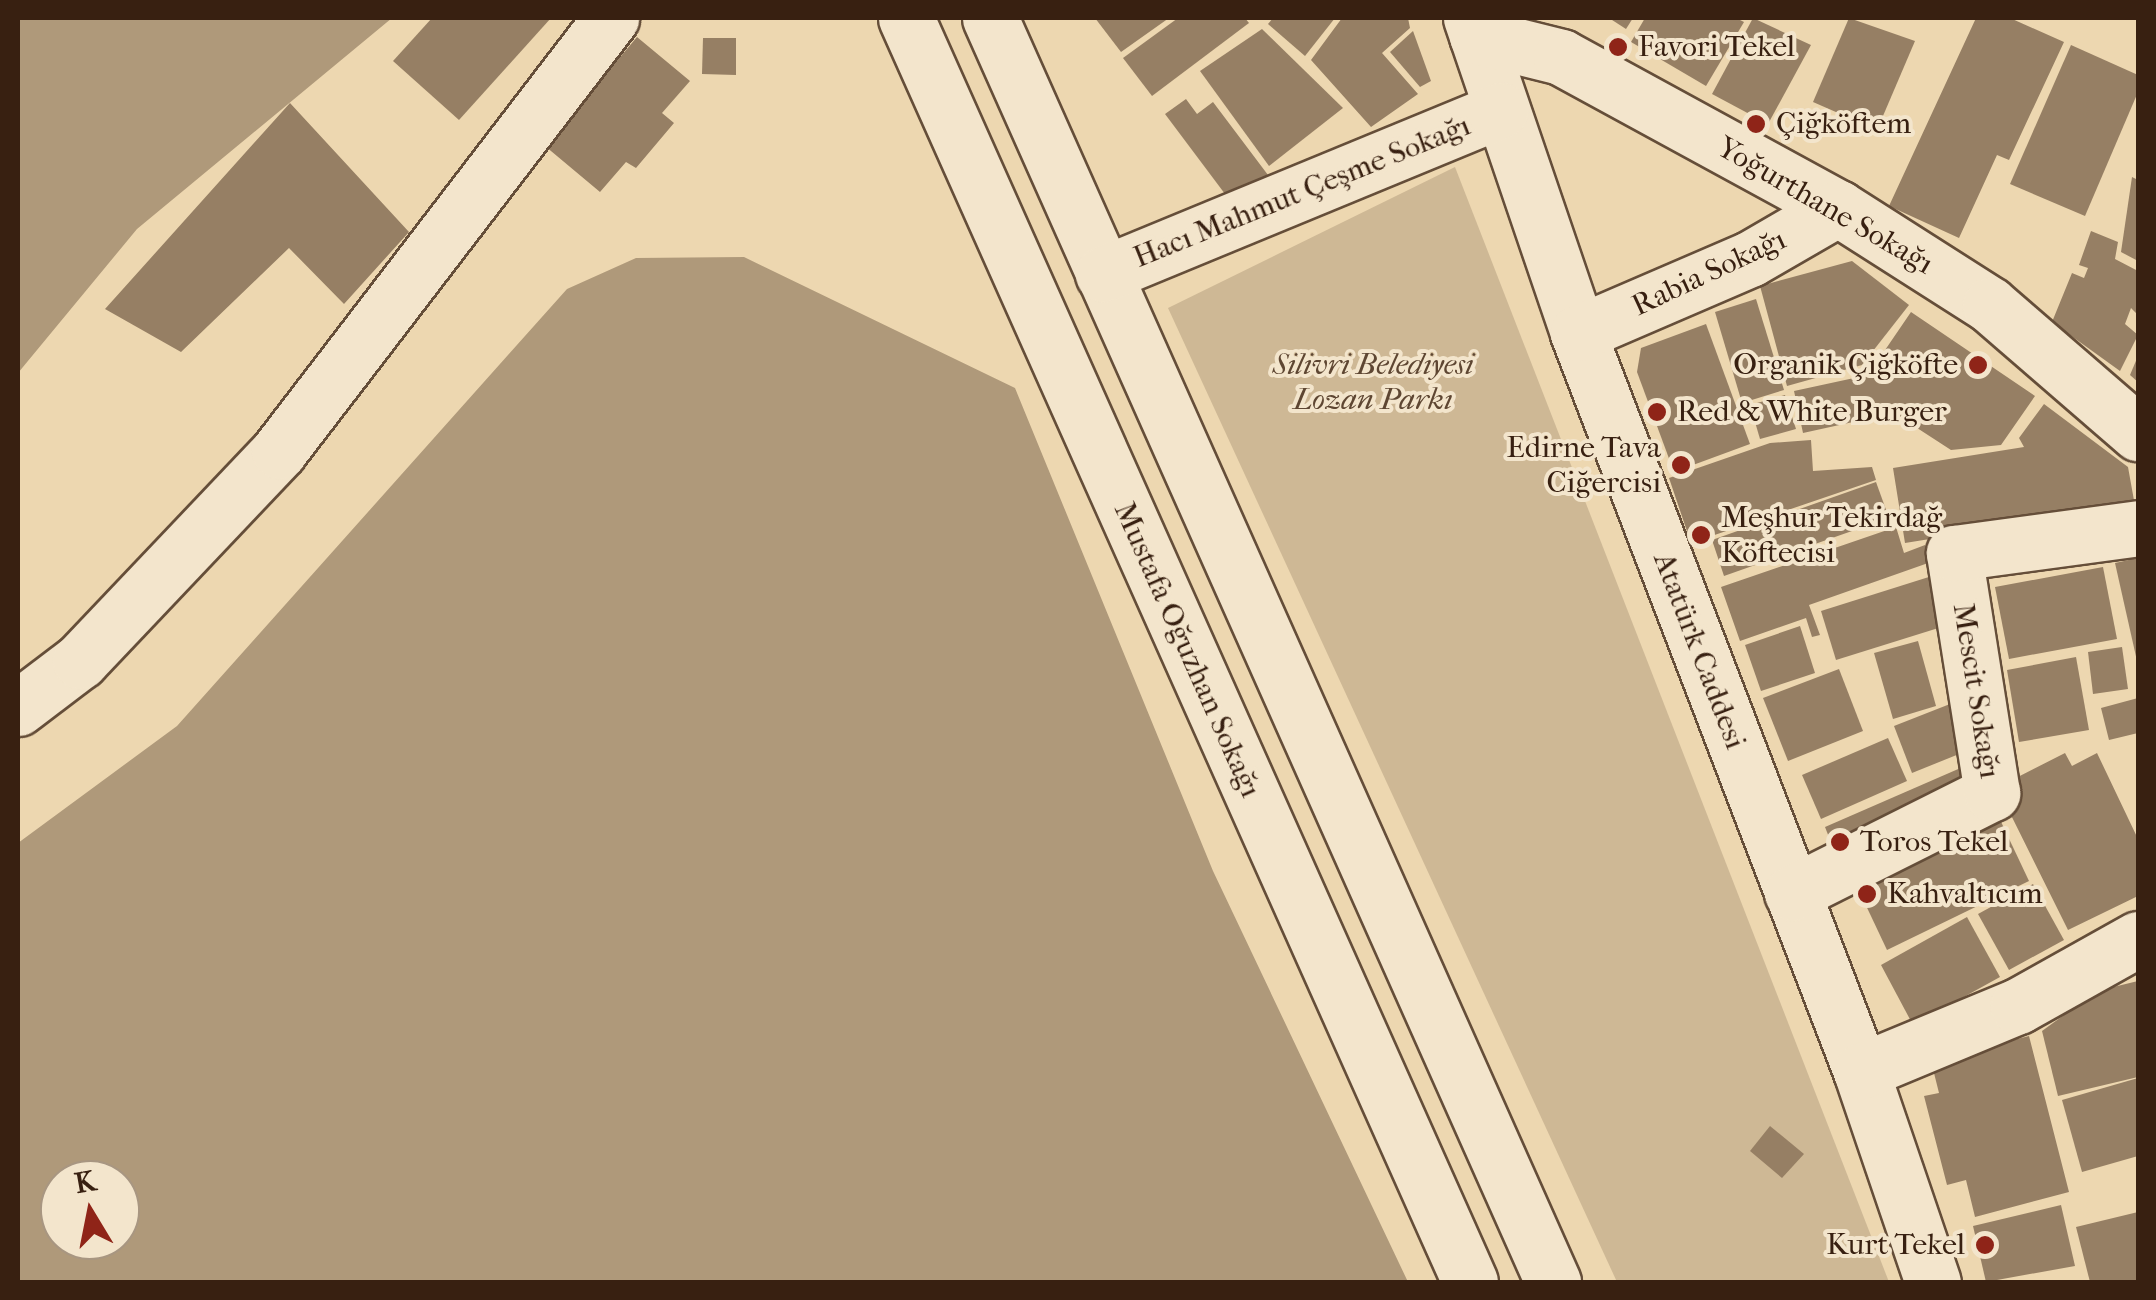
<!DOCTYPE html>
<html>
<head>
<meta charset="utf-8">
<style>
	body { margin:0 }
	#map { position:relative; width:2156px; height:1300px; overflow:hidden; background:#edd7b0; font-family:"IM FELL French Canon",serif }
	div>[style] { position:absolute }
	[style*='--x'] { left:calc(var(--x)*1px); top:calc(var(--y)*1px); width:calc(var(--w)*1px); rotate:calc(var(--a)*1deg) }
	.green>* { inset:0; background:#ceb895 }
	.water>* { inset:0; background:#af997a }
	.building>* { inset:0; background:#967f64 }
	.roads { filter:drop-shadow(2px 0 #654e39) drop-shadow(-2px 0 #654e39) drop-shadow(0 2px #654e39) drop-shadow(0 -2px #654e39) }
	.minor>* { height:55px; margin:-27.5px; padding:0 27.5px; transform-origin:27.5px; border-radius:27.5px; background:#f3e5cc }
	.dots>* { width:28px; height:28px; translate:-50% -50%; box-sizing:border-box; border:5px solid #f3e5cc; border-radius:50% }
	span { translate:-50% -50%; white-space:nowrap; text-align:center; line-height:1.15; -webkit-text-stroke:8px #f3e5cc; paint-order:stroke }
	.poi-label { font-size:30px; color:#382011 }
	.left { translate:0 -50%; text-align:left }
	.right { translate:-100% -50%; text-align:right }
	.street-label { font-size:30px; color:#382011 }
	.park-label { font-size:30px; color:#5e4632; font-style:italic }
	.frame { position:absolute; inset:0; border:20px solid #382011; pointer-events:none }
	.north { position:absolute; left:40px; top:1160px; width:100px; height:100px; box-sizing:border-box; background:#f3e5cc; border:2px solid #a89681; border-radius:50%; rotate:350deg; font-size:28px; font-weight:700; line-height:40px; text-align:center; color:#382011 }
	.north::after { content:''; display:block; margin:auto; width:35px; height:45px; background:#8f2418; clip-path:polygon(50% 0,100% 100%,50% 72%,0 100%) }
</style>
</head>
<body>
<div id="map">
	<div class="green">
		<i style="clip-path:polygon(1455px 167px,1889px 1282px,1617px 1282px,1168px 308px)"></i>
	</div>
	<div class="water">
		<i style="clip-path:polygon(18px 18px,392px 18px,137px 229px,18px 373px)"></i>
		<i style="clip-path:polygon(evenodd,744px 257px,1015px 388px,1213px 871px,1408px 1282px,18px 1282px,18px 843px,177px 726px,567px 289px,636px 258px,744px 257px,60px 1180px,120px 1180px,120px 1240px,60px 1240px,60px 1180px)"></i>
	</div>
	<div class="building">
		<i style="clip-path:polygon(432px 18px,551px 18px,459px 120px,393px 61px)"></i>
		<i style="clip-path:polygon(1095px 18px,1169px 18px,1121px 52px)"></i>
		<i style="clip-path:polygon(1178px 18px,1245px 18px,1249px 23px,1152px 96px,1123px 58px)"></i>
		<i style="clip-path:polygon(1273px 18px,1335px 18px,1305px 56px,1268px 24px)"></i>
		<i style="clip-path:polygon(1342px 18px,1408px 18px,1410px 28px,1382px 53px,1418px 94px,1371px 127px,1311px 60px)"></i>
		<i style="clip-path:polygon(1609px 18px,1633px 18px,1626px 29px)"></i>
		<i style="clip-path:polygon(1645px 18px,1736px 18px,1744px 22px,1706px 86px,1631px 42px)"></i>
		<i style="clip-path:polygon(1753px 18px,1811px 45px,1768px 124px,1712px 94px)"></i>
		<i style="clip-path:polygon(1849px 18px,1915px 41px,1877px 130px,1813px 102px)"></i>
		<i style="clip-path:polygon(1976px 18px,2010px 18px,2064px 42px,2009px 160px,1997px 155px,1959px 238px,1889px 206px)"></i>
		<i style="clip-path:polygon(1262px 29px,1343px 108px,1269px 166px,1200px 71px)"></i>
		<i style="clip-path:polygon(1413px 31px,1431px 81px,1420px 87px,1390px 52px)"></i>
		<i style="clip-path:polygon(637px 37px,690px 81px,662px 113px,674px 123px,636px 168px,626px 162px,600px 192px,545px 146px,606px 44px,621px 56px)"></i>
		<i style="clip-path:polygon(703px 38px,736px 38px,736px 75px,702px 74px)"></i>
		<i style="clip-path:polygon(2071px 45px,2138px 75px,2138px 92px,2085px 216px,2010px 184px)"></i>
		<i style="clip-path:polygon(1186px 99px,1197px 114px,1213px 102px,1268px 175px,1231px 202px,1165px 114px)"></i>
		<i style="clip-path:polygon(290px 103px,409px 232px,344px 304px,289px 248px,181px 352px,105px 309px)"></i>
		<i style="clip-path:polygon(2132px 177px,2138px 180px,2138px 261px,2121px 252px)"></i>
		<i style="clip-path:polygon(2091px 231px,2118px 242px,2115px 259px,2138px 271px,2138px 315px,2131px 308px,2125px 324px,2138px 335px,2120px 371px,2052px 322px,2072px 273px,2084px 278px,2088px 268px,2079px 265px)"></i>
		<i style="clip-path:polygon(1852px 261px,1909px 305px,1862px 365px,1787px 386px,1760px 286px)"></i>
		<i style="clip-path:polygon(1756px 299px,1784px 390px,1742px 403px,1715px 312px)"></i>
		<i style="clip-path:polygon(1911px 312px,2035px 396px,2001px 445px,1951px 450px,1894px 413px,1803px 433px,1794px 391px,1868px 375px)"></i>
		<i style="clip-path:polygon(1706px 324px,1750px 444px,1674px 472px,1637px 372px,1641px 348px)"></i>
		<i style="clip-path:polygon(2138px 356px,2138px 382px,2130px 375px)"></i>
		<i style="clip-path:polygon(1785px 395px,1796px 429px,1760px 439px,1750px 405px)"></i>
		<i style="clip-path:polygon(2044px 404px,2128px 467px,2135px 506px,1905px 543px,1893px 468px,2024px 447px,2019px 438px)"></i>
		<i style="clip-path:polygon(1811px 440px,1813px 471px,1872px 467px,1876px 480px,1691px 543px,1669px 478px,1770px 443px)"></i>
		<i style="clip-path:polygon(1876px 482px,1889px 518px,1724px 576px,1712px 540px)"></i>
		<i style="clip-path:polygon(1896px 527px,1904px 553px,1925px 545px,1931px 562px,1809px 605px,1820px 635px,1812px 637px,1806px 618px,1740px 641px,1721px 587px)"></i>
		<i style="clip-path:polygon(2138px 558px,2138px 661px,2137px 661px,2115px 563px)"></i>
		<i style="clip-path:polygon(2103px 567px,2117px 639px,2009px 659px,1995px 587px)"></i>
		<i style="clip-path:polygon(1932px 576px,1948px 625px,1836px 660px,1821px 611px)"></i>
		<i style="clip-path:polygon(1800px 626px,1815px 673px,1761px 691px,1745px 645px)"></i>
		<i style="clip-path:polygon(1918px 641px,1936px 706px,1893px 719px,1874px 653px)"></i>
		<i style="clip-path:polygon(2122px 647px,2128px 689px,2093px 694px,2088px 652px)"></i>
		<i style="clip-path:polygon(2076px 657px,2089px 730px,2019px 742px,2007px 670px)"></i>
		<i style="clip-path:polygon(1839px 669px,1863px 731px,1788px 761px,1763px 698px)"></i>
		<i style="clip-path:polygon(2138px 698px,2138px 733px,2109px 740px,2101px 708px)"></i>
		<i style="clip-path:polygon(1950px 704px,1969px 750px,1912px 773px,1894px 726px)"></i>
		<i style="clip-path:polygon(1888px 738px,1907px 781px,1821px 819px,1802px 775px)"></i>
		<i style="clip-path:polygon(2065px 753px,2072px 766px,2097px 753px,2138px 839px,2138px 896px,2068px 930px,2003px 799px,2006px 783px)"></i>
		<i style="clip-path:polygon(1972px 763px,1974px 787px,1836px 855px,1825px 827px)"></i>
		<i style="clip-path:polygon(1995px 809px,2029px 881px,1887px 950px,1853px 878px)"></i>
		<i style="clip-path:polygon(2033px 884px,2064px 940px,2009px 970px,1978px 914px)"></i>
		<i style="clip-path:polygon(1967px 917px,2000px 977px,1913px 1025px,1881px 965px)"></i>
		<i style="clip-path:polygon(2138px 981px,2138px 1077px,2058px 1096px,2042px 1031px,2097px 991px)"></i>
		<i style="clip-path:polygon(2029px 1036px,2069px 1192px,1975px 1217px,1966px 1180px,1947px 1185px,1924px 1096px,1939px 1093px,1931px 1061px)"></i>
		<i style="clip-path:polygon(2138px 1078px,2138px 1156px,2082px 1172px,2062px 1100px)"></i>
		<i style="clip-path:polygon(1770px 1126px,1804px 1154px,1782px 1178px,1750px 1151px)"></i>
		<i style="clip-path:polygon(2061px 1205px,2075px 1266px,1986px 1282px,1973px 1226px)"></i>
		<i style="clip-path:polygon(2138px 1212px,2138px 1282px,2090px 1282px,2076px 1227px)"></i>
	</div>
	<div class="roads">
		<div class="minor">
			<i style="--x:906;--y:18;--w:1384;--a:65.95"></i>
			<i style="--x:990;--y:18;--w:1384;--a:65.99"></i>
			<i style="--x:1471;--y:18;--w:333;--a:71.2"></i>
			<i style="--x:1578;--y:333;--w:790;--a:69.02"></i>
			<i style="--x:1861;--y:1071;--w:223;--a:71.2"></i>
			<i style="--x:1477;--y:36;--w:87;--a:14"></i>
			<i style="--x:1561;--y:57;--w:315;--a:28.6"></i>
			<i style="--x:1838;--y:208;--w:180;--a:32.5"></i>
			<i style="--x:1990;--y:305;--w:196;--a:40.9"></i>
			<i style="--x:1103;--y:274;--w:430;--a:-22.4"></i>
			<i style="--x:1578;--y:333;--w:187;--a:-23.3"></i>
			<i style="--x:1750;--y:259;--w:102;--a:-30.1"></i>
			<i style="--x:18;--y:708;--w:78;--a:-37.2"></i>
			<i style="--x:80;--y:661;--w:289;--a:-46.5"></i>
			<i style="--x:279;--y:451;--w:546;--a:-52.52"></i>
			<i style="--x:1792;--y:893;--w:224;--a:-26.6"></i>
			<i style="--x:1992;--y:793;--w:243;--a:-99"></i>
			<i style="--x:1954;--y:553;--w:186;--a:-7.7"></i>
			<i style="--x:1861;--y:1071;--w:170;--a:-22.5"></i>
			<i style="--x:2018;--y:1006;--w:137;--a:-29.2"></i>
		</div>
	</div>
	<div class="dots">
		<i style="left:1618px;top:47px;background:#8f2418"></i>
		<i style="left:1756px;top:124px;background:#8f2418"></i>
		<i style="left:1978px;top:365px;background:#8f2418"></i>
		<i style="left:1657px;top:412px;background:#8f2418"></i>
		<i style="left:1681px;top:465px;background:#8f2418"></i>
		<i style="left:1701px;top:535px;background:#8f2418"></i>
		<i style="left:1840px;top:842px;background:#8f2418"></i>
		<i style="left:1867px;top:894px;background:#8f2418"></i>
		<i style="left:1985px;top:1245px;background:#8f2418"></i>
	</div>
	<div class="poi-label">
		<span class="left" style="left:1638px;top:47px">Favori Tekel</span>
		<span class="left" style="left:1776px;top:124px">Çiğköftem</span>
		<span class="right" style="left:1958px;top:365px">Organik Çiğköfte</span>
		<span class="left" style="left:1677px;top:412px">Red &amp; White Burger</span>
		<span class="right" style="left:1661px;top:465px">Edirne Tava<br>Ciğercisi</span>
		<span class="left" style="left:1721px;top:535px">Meşhur Tekirdağ<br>Köftecisi</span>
		<span class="left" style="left:1860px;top:842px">Toros Tekel</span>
		<span class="left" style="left:1887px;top:894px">Kahvaltıcım</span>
		<span class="right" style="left:1965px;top:1245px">Kurt Tekel</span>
	</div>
	<div class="street-label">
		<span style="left:1302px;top:192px;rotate:-22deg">Hacı Mahmut Çeşme Sokağı</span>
		<span style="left:1825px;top:206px;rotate:30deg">Yoğurthane Sokağı</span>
		<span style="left:1709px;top:273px;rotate:-25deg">Rabia Sokağı</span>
		<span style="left:1187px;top:650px;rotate:66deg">Mustafa Oğuzhan Sokağı</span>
		<span style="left:1699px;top:651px;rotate:69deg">Atatürk Caddesi</span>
		<span style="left:1976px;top:691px;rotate:81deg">Mescit Sokağı</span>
	</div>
	<div class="park-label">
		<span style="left:1373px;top:382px">Silivri Belediyesi<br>Lozan Parkı</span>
	</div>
	<div class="frame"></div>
	<div class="north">K</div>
</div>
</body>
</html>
